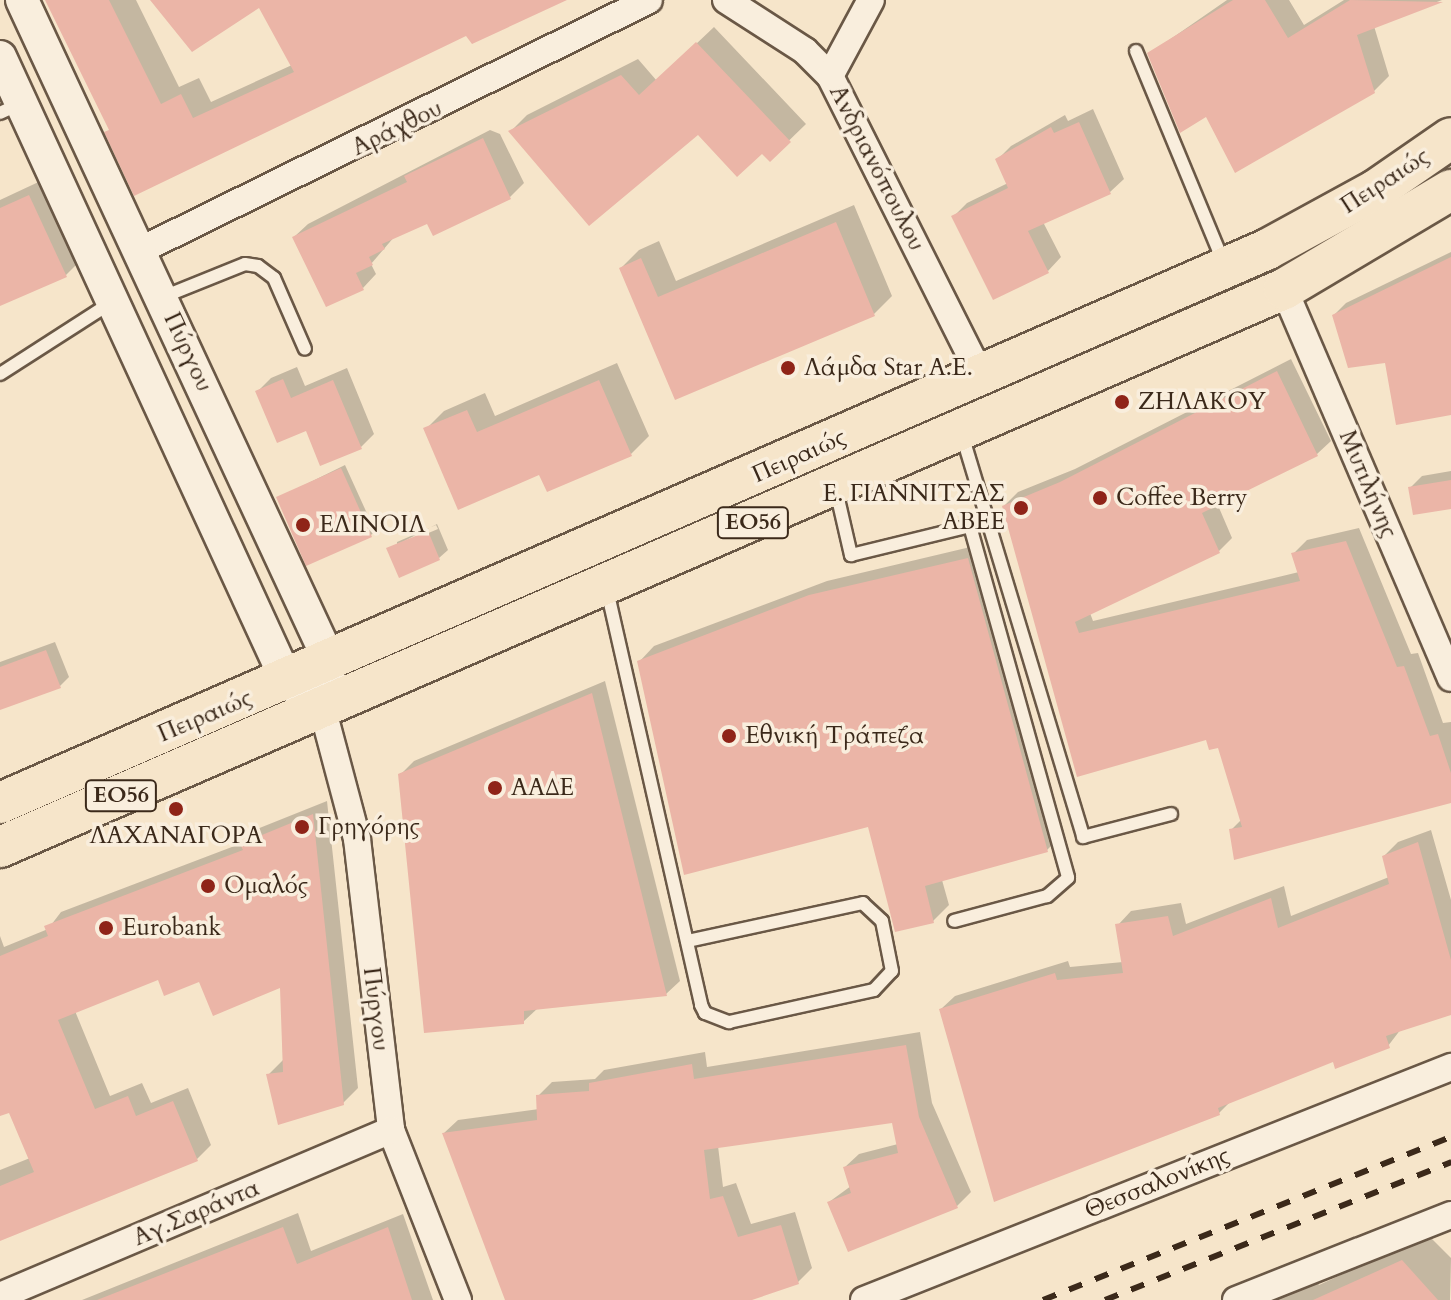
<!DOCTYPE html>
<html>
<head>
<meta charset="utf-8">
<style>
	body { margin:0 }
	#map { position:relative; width:1451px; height:1300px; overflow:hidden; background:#f6e5ca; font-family:Cardo,serif }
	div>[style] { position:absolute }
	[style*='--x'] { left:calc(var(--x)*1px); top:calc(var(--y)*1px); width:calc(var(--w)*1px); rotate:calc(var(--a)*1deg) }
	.shadow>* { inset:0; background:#0003 }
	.building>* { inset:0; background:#ebb5a7 }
	.roads { filter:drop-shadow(2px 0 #6a5846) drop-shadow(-2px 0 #6a5846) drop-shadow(0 2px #6a5846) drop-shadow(0 -2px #6a5846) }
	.service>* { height:12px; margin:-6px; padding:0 6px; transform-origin:6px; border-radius:6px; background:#f9eedd }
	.minor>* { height:26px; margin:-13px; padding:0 13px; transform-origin:13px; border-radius:13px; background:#f9eedd }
	.tertiary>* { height:32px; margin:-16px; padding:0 16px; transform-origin:16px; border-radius:16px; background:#f9eedd }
	.primary>* { height:40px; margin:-20px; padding:0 20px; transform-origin:20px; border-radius:20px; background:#f6e5ca }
	.rail>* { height:6px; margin-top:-3px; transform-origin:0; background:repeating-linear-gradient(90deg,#3b291a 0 14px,transparent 0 28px) }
	.dots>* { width:22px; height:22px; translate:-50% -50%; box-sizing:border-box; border:4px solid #f9eedd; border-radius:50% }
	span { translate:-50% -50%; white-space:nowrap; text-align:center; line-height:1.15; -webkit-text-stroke:7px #f9eedd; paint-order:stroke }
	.shield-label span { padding:2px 6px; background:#f9eedd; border:2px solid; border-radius:6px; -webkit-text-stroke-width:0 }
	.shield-label { font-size:22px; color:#3b291a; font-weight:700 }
	.street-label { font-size:24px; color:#3b291a }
	.poi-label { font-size:24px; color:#3b291a }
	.left { translate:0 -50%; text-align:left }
	.right { translate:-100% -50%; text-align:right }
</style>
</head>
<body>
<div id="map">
	<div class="shadow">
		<i style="clip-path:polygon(47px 0,136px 0,179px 87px,199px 78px,211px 102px,292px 65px,260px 5px,153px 0,562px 0,467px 33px,135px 194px,111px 128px)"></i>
		<i style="clip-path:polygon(1227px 0,1289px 0,1304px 25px,1344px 0,1442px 0,1374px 26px,1389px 76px,1374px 91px,1207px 115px,1149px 54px)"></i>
		<i style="clip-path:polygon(714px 27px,806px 124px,770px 159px,762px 151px,698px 132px,511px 131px,527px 115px,638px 59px,657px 81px)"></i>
		<i style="clip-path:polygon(1093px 109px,1124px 179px,1110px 192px,1043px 222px,1061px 257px,1048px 271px,954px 216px,967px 203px,1008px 183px,998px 159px,1011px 146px,1065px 115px,1068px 121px)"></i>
		<i style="clip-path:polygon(490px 130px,500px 134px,524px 183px,510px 197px,434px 233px,428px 221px,395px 236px,371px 264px,376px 274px,363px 288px,294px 237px,308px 224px)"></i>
		<i style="clip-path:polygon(47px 178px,83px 258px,65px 276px,0 304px,0 200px)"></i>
		<i style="clip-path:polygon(854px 205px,892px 296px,874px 314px,677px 398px,621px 268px,639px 250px,659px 241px,676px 281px)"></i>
		<i style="clip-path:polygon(1451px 252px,1451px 413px,1334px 315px,1346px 303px)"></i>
		<i style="clip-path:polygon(1291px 359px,1331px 441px,1317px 454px,1217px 503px,1232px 538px,1219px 551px,1090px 613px,1093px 621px,1299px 572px,1293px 554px,1307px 540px,1359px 528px,1411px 654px,1418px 653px,1443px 723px,1451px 722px,1451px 801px,1231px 830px,1242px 819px,1219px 745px,1207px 737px,1078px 775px,1004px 506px,1018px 492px,1075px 469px)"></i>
		<i style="clip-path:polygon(617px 363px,649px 436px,631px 454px,426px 429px,444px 411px,485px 393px,495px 416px)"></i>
		<i style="clip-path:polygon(297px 367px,305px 386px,347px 368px,374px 434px,361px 447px,257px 392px,271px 378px)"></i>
		<i style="clip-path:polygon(345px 465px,375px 531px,371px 535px,278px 498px)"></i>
		<i style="clip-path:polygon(1451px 471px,1451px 507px,1410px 488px,1422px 476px)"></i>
		<i style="clip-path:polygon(evenodd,437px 524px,448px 550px,439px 558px,389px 549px,437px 524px,436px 525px,438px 529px,397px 546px,397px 542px,436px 525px)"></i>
		<i style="clip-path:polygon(983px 544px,1063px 834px,1047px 850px,942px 880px,949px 905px,933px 921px,870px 824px,639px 662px,654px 646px,827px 581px)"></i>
		<i style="clip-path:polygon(55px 642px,69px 677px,60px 686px,0 708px,0 662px)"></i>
		<i style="clip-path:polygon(605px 681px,680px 981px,666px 994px,538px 1008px,523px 1022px,400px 775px,414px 761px)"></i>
		<i style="clip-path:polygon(327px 801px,358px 1088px,343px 1103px,268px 1075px,283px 1060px,282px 985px,159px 977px,75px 1011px,110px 1096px,142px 1083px,151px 1103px,188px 1088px,211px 1145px,196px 1160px,0 1239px,0 1170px,30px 1158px,11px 1110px,0 1114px,0 936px,4px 947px,48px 929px,61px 912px,245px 842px,257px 829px)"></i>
		<i style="clip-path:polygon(1431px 830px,1451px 900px,1451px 1012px,1401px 1029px,1388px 1046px,1334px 1060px,1231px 1101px,1219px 1113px,941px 1009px,955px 996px,1068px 961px,1070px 967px,1123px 962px,1118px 925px,1131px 911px,1181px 903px,1186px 924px,1284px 886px,1291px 916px,1389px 877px,1384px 856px,1398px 842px)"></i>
		<i style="clip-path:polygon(920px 1032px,932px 1103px,971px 1192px,957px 1206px,829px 1202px,851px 1186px,845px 1167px,859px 1154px,898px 1144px,894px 1121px,718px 1146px,723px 1187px,736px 1183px,751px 1224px,795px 1212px,812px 1268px,798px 1282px,746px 1300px,507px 1300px,444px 1133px,458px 1120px,539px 1109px,538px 1096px,552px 1082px,595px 1079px,604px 1070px,705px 1052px,707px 1067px)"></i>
		<i style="clip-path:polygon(298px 1213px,311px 1251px,403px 1214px,433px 1300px,82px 1300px)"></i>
		<i style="clip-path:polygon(1428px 1235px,1451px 1258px,1450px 1300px,1269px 1300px,1317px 1281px,1319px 1285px)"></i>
	</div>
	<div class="building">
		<i style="clip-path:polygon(45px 0,109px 0,161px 104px,181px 94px,193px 118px,294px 72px,259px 8px,192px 52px,150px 0,567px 0,472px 44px,466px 36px,134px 196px,104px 132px,109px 130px)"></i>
		<i style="clip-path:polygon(1233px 0,1265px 0,1288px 38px,1350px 0,1443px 2px,1357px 35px,1375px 93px,1235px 173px,1206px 117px,1180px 133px,1147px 53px)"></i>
		<i style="clip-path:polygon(696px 42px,791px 142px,770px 162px,762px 154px,737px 177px,698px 135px,589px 226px,508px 131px,621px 75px,639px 95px)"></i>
		<i style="clip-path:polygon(1079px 122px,1111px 194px,1028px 231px,1049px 273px,993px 300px,951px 216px,1008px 188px,995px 159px,1051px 127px,1054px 133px)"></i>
		<i style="clip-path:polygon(483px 138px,511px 199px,433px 236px,427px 224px,382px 244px,385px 249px,369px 257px,373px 265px,356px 273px,364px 290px,326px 307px,292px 237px,407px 182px,404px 176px)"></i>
		<i style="clip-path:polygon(29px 195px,67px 277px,0 306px,0 208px)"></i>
		<i style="clip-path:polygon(836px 222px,875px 316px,675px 400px,619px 268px,641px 258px,658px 297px)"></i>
		<i style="clip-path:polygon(1451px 257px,1451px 415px,1396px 425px,1385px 363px,1348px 368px,1332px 315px)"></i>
		<i style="clip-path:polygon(1277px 371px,1318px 456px,1202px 513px,1220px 553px,1075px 622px,1079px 633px,1300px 581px,1291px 553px,1346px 541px,1397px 667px,1404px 666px,1430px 736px,1438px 734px,1451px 773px,1451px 803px,1234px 860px,1229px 829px,1242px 827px,1218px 748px,1209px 750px,1206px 740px,1077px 777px,1002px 506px,1060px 482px)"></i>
		<i style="clip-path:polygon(283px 379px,291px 398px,333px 380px,362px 449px,320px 466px,306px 431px,277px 443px,255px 391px)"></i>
		<i style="clip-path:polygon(599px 380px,632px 456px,547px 492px,539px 475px,458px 510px,423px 428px,467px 410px,477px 432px)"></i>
		<i style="clip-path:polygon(341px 468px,372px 537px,306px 566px,276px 497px)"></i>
		<i style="clip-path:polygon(1451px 480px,1451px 509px,1413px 515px,1408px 487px)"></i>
		<i style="clip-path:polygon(428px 531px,440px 560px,399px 578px,386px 548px)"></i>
		<i style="clip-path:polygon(968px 558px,1048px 852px,925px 886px,934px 923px,895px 932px,868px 827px,684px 875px,637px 661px,809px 595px)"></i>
		<i style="clip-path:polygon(46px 650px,61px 688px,0 710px,0 667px)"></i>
		<i style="clip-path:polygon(592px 693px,667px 996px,524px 1011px,524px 1024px,424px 1033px,398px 774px)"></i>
		<i style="clip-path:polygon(313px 814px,344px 1105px,278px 1125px,266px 1074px,283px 1072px,280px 988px,213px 1016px,199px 982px,164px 996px,158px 980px,58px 1020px,95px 1109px,128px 1096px,136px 1116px,173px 1101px,198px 1161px,0 1241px,0 1186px,34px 1172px,9px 1113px,0 1116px,0 956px,48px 936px,44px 926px,243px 850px,240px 844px)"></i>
		<i style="clip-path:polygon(1418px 842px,1451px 960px,1451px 1015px,1386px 1036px,1390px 1048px,1335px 1069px,1333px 1062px,1218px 1108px,1220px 1115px,994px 1202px,939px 1009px,1055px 973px,1057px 980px,1123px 973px,1115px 924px,1168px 916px,1173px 936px,1271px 898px,1278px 928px,1389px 884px,1382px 856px)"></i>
		<i style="clip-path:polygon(906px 1045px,919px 1117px,958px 1208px,848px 1252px,827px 1202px,851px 1193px,843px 1167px,898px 1153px,892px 1123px,704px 1150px,710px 1199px,723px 1196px,738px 1237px,781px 1225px,799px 1284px,752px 1300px,505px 1300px,442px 1133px,537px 1120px,536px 1095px,589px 1091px,589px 1083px,692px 1064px,694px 1079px)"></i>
		<i style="clip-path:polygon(283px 1227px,297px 1264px,388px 1227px,412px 1300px,97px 1300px)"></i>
		<i style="clip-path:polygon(1402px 1260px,1438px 1300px,1313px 1300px)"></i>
	</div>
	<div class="roads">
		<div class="service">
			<i style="--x:1136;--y:51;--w:227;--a:67.5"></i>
			<i style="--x:0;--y:113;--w:21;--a:-25"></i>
			<i style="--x:163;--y:297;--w:88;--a:-21.9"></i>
			<i style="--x:245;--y:264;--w:13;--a:9"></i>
			<i style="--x:258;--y:266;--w:20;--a:37"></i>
			<i style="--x:274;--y:278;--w:77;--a:66.4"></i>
			<i style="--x:0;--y:374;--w:133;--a:-32.7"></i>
			<i style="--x:962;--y:435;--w:420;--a:73.2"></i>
			<i style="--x:1083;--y:837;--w:91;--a:-14.6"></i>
			<i style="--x:836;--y:490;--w:67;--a:77"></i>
			<i style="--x:851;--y:555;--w:122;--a:-13.7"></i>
			<i style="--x:970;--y:526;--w:365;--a:74.4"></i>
			<i style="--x:1068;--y:878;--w:28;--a:139"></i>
			<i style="--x:1047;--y:896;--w:96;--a:165"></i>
			<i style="--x:607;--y:590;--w:426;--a:77.2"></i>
			<i style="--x:701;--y:1005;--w:9;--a:63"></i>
			<i style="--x:705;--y:1013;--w:26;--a:21"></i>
			<i style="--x:729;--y:1022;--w:148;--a:-12.4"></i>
			<i style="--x:874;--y:990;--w:26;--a:-47"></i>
			<i style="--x:892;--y:971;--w:51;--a:-101.3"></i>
			<i style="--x:882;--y:921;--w:26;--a:-137"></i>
			<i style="--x:863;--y:903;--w:180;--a:167.8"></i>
		</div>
		<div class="minor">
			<i style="--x:726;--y:0;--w:94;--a:32.8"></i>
			<i style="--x:805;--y:51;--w:35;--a:45"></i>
			<i style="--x:830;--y:76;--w:336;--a:63.3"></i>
			<i style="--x:830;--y:76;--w:86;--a:-61.7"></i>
			<i style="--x:141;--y:250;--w:566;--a:-26.2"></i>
			<i style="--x:1284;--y:289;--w:423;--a:66.8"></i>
			<i style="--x:323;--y:711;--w:132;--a:75.1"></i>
			<i style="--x:357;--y:839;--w:293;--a:83.3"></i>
			<i style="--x:391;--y:1130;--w:183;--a:68.5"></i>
			<i style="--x:0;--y:1296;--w:425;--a:-23"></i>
			<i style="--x:864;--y:1300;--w:632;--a:-21.65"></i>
			<i style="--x:1236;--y:1300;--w:231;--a:-21.6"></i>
		</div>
		<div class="tertiary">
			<i style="--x:22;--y:0;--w:730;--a:65.05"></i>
			<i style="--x:330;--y:662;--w:19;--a:99"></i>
			<i style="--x:0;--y:57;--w:687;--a:65.3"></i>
			<i style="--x:287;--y:681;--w:22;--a:39"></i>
		</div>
		<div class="primary">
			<i style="--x:0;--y:803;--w:1382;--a:-23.6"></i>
			<i style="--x:1266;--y:250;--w:125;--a:-28.6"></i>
			<i style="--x:1376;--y:190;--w:91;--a:-34.7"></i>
			<i style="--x:0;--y:847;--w:1400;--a:-23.49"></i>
			<i style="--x:1284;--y:289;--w:194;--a:-30.7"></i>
		</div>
	</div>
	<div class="rail">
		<i style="--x:1043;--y:1300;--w:439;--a:-21.8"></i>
		<i style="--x:1105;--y:1300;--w:373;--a:-21.7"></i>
	</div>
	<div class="dots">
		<i style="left:788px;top:368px;background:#8f2418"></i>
		<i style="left:1122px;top:402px;background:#8f2418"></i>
		<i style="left:1100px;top:498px;background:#8f2418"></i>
		<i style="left:1021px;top:508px;background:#8f2418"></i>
		<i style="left:303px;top:525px;background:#8f2418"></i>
		<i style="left:729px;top:736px;background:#8f2418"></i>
		<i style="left:495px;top:788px;background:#8f2418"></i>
		<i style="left:176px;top:809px;background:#8f2418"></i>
		<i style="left:302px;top:827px;background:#8f2418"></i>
		<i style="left:208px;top:886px;background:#8f2418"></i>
		<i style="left:106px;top:928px;background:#8f2418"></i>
	</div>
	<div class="shield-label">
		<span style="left:753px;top:523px">ΕΟ56</span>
		<span style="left:121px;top:796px">ΕΟ56</span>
	</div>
	<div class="street-label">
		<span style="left:397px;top:128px;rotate:-26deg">Αράχθου</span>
		<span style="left:877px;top:168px;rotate:63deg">Ανδριανόπουλου</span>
		<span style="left:1385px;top:181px;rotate:-33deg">Πειραιώς</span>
		<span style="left:188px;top:352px;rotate:65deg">Πύργου</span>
		<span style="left:799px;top:456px;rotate:-24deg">Πειραιώς</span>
		<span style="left:1368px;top:484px;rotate:67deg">Μυτιλήνης</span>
		<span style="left:205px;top:716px;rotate:-23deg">Πειραιώς</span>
		<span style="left:376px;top:1009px;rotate:83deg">Πύργου</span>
		<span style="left:1157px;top:1183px;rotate:-22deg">Θεσσαλονίκης</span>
		<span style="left:196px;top:1213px;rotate:-23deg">Αγ.Σαράντα</span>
	</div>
	<div class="poi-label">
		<span class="left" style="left:804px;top:368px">Λάμδα Star Α.Ε.</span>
		<span class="left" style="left:1138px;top:402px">ΖΗΛΑΚΟΥ</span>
		<span class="right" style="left:1005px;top:508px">Ε. ΓΙΑΝΝΙΤΣΑΣ<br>ΑΒΕΕ</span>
		<span class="left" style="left:1116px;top:498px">Coffee Berry</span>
		<span class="left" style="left:319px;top:525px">ΕΛΙΝΟΙΛ</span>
		<span class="left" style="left:745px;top:736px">Εθνική Τράπεζα</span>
		<span class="left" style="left:511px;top:788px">ΑΑΔΕ</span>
		<span class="left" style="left:318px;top:827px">Γρηγόρης</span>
		<span style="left:176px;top:836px">ΛΑΧΑΝΑΓΟΡΑ</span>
		<span class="left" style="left:224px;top:886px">Ομαλός</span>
		<span class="left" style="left:122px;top:928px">Eurobank</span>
	</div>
</div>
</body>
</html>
